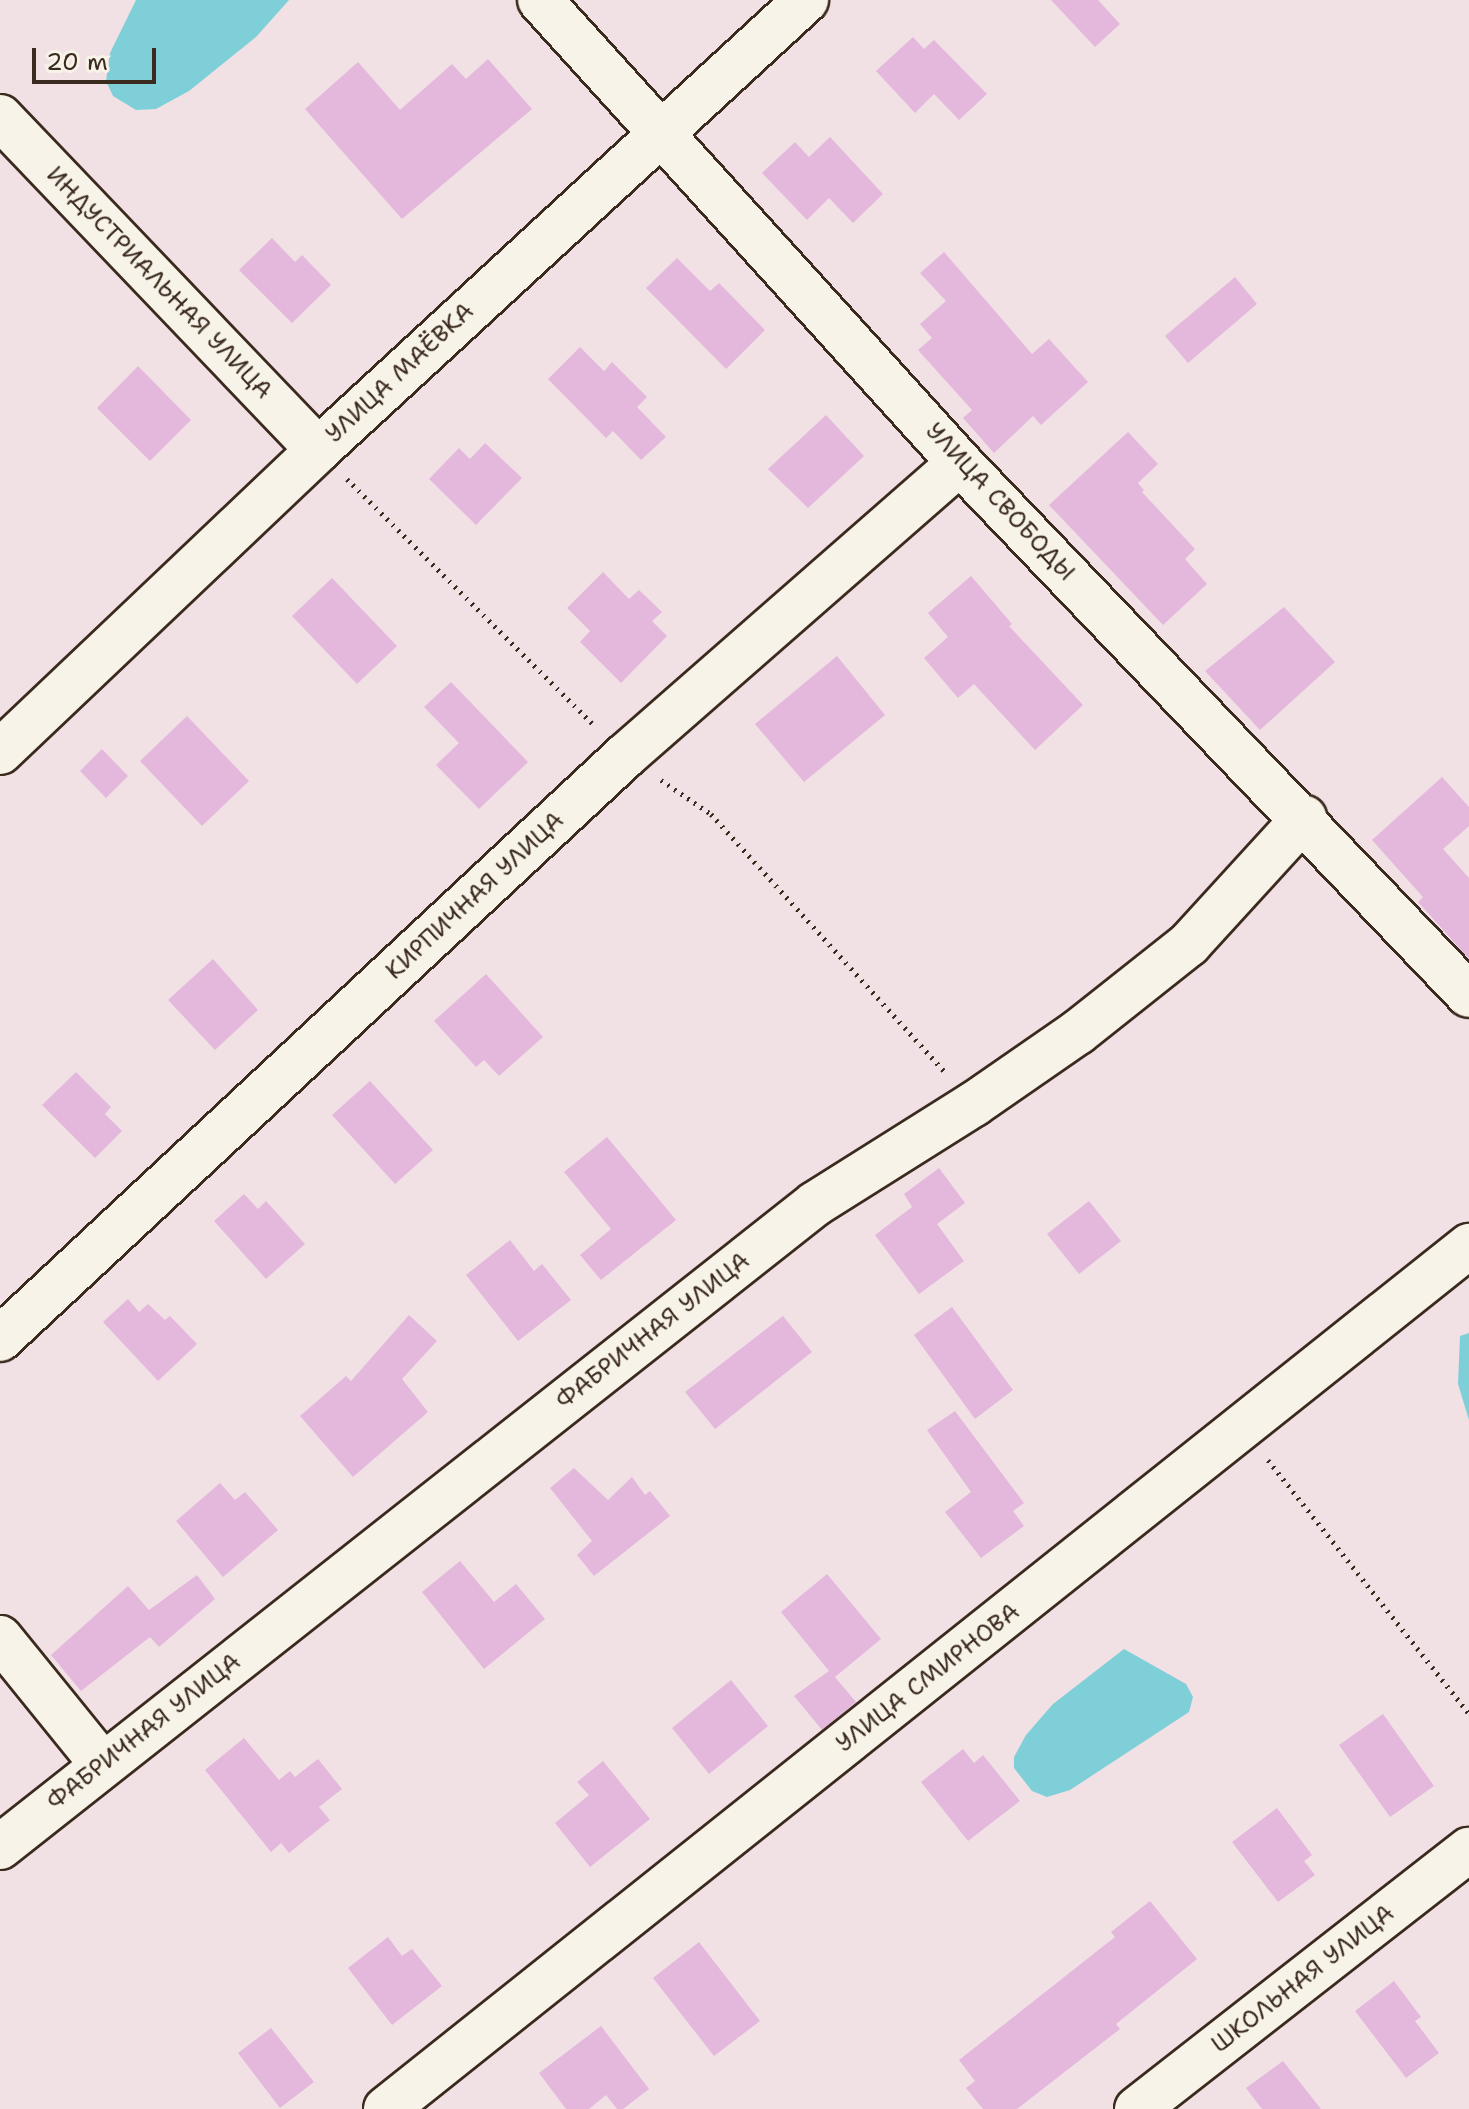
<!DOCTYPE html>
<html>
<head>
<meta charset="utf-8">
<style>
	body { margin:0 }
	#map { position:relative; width:1469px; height:2109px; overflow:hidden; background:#f1e1e5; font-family:"Shantell Sans",sans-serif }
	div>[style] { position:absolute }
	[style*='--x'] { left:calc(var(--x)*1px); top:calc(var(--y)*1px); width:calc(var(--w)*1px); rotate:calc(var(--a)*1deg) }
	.water>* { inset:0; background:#7ecfd7 }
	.building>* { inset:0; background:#e4b8dd }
	.path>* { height:5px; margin-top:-2.5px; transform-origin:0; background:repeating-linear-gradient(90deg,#3b2a1e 0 2px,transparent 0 8px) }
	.roads { filter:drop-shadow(2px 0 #3b2a1e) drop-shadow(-2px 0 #3b2a1e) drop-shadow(0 2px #3b2a1e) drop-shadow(0 -2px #3b2a1e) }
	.minor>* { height:44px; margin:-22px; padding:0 22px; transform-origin:22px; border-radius:22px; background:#f7f3e8 }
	span { translate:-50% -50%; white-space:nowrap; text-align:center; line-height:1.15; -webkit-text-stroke:6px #f7f3e8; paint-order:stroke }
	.street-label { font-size:24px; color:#3b2a1e }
	.scale { position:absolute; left:32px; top:48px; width:124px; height:36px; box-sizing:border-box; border:4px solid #3b2a1e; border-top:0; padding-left:10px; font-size:24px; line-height:28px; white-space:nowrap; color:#3b2a1e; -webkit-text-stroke:6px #f7f3e8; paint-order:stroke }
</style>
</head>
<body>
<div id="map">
	<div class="water">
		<i style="clip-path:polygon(136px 0,289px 0,256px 37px,189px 91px,156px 109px,136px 110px,113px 96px,106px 81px,110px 53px)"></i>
		<i style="clip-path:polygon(1469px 1333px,1469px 1420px,1458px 1384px,1460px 1336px)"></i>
		<i style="clip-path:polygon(1124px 1649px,1186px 1684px,1193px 1697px,1189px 1712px,1070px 1790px,1047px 1797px,1032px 1791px,1014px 1768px,1014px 1757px,1026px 1735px,1053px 1704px)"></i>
	</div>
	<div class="building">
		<i style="clip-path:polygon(1051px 0,1098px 0,1120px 24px,1095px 47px)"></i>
		<i style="clip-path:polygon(913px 37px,924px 49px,934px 40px,987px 94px,959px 120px,934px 94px,915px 113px,876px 71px)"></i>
		<i style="clip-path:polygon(488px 59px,532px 109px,402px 219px,305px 109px,358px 62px,400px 110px,452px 64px,466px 79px)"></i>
		<i style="clip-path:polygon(830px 137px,883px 194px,853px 223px,829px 198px,807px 220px,762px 173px,795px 142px,809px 157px)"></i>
		<i style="clip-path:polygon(272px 238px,295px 262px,302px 255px,331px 285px,292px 323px,239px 270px)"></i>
		<i style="clip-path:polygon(944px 252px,1032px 354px,1049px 339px,1088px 382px,1041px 425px,1033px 416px,994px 453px,963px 418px,972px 410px,918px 350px,932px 338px,920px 324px,946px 301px,920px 273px)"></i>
		<i style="clip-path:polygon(677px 258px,710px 291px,719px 283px,765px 330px,726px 369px,646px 288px)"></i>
		<i style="clip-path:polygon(1235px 277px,1257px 304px,1188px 363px,1165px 336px)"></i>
		<i style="clip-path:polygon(580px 347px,604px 371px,612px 362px,647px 397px,637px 407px,666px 437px,641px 460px,613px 431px,606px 438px,548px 379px)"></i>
		<i style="clip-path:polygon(138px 366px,191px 420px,150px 461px,97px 408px)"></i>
		<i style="clip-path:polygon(826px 415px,864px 456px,808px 508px,768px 469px)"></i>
		<i style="clip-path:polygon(1128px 432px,1158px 464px,1138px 483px,1144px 490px,1142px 492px,1195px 549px,1185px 559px,1207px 584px,1163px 625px,1049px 505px)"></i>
		<i style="clip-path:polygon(485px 443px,522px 478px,476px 525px,429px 479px,459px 448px,470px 459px)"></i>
		<i style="clip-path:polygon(603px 572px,629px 599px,639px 590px,662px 612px,652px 621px,667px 636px,621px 683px,580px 642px,590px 631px,567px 608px)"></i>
		<i style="clip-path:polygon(971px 576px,1012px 624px,1009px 626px,1083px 705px,1035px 750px,974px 684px,958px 698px,924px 658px,948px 637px,928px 613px)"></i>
		<i style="clip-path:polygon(332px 578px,397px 646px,357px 684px,292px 616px)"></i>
		<i style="clip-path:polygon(1284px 607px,1335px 662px,1260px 730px,1205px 671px)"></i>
		<i style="clip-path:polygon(837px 656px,885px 715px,804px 782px,755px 724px)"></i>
		<i style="clip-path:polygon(451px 682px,528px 762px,479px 809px,436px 765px,459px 743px,424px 707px)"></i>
		<i style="clip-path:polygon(187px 716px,249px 781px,202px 826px,140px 761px)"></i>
		<i style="clip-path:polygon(102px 749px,128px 776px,106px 798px,80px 771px)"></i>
		<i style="clip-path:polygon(1442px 777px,1469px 807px,1469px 826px,1443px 849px,1469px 878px,1469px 959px,1418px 902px,1423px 897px,1372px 840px)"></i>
		<i style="clip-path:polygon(213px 959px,258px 1010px,215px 1050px,168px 1000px)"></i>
		<i style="clip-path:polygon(486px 974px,543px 1037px,499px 1076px,484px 1060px,476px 1067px,434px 1021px)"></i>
		<i style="clip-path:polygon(76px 1072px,111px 1107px,105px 1114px,122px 1131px,95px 1158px,42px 1105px)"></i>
		<i style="clip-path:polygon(370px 1081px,433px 1150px,395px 1184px,332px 1115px)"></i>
		<i style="clip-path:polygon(607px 1137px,676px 1220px,601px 1280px,580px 1255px,611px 1229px,564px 1172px)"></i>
		<i style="clip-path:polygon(939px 1168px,965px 1203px,937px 1224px,964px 1261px,919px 1294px,875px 1235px,912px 1207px,904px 1194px)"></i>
		<i style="clip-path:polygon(244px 1194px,258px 1209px,266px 1201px,305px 1244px,266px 1279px,214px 1221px)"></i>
		<i style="clip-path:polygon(1089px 1201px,1121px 1241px,1079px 1274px,1047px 1234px)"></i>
		<i style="clip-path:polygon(510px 1240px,534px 1271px,542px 1264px,571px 1300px,518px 1341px,466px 1275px)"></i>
		<i style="clip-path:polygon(128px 1299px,139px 1312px,148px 1304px,165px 1320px,170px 1316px,197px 1344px,158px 1381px,103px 1322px)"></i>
		<i style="clip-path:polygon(952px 1307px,1013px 1390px,975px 1419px,914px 1335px)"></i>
		<i style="clip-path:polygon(409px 1315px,437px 1341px,402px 1379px,428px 1412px,353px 1477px,300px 1416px,346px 1376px,351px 1381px)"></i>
		<i style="clip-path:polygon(783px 1316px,812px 1352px,715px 1429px,685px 1392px)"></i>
		<i style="clip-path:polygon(955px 1411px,1024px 1503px,1013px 1511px,1024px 1526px,981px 1558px,945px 1512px,971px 1492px,927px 1430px)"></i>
		<i style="clip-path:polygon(574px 1468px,608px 1500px,632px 1477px,645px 1495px,650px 1491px,670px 1516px,594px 1576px,577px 1555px,592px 1541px,550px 1488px)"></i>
		<i style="clip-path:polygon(220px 1483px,235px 1500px,245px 1492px,278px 1530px,223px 1577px,176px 1521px)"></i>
		<i style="clip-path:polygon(460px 1561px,494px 1602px,516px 1584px,545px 1619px,484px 1669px,422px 1592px)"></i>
		<i style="clip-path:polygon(827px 1574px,881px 1639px,835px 1677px,856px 1702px,822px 1730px,794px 1696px,829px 1671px,781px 1612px)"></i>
		<i style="clip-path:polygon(197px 1575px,215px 1599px,159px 1647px,150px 1637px,81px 1691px,51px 1655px,128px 1586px,149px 1610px)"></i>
		<i style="clip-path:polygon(731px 1680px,768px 1726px,709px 1774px,672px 1728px)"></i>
		<i style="clip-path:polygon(1383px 1714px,1434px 1786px,1390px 1817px,1339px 1745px)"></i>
		<i style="clip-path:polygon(244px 1738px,279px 1780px,290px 1771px,295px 1777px,318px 1759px,342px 1789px,319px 1807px,330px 1820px,289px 1853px,281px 1843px,271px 1852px,205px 1770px)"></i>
		<i style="clip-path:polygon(963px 1749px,974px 1763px,983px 1755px,1020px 1801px,968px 1841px,921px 1782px)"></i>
		<i style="clip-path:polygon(603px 1761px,650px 1819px,590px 1867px,555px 1823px,589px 1795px,577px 1782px)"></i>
		<i style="clip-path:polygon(1277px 1808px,1312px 1855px,1304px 1861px,1315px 1875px,1278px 1902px,1232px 1842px)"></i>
		<i style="clip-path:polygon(1150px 1901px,1197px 1959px,1116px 2024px,1120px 2029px,1017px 2109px,983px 2109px,966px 2088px,975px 2081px,959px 2060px,1115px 1937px,1111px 1932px)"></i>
		<i style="clip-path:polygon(388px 1937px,402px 1956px,412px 1949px,442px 1986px,392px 2025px,348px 1968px)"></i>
		<i style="clip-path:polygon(699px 1942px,760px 2021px,714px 2056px,653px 1978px)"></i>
		<i style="clip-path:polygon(1394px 1981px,1421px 2017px,1415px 2021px,1439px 2053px,1406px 2078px,1355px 2011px)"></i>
		<i style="clip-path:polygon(601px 2026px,649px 2089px,623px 2109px,617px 2109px,606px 2095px,589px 2109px,566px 2109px,539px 2073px)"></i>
		<i style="clip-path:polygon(271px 2028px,314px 2082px,280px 2108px,238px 2053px)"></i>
		<i style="clip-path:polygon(1283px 2061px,1321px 2109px,1262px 2109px,1246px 2088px)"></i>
	</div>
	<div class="path">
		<i style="--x:347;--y:479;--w:350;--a:44.9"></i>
		<i style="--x:661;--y:780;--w:60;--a:34.2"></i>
		<i style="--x:711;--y:814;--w:350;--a:47.8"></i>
		<i style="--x:1268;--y:1460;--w:324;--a:51.6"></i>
	</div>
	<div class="roads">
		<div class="minor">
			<i style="--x:540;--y:0;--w:625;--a:47.79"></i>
			<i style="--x:960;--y:463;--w:736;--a:46.27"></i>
			<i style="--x:0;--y:117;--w:460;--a:46.3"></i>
			<i style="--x:0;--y:752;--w:439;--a:-43.5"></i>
			<i style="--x:318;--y:450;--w:664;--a:-42.68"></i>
			<i style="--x:0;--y:1339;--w:855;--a:-43.01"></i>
			<i style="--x:625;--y:756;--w:445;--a:-41.2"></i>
			<i style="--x:0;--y:1638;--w:162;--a:51"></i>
			<i style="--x:0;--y:1847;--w:1038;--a:-38.27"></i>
			<i style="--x:815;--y:1204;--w:188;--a:-32.2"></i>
			<i style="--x:974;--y:1104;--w:126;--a:-34.7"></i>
			<i style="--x:1078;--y:1032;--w:142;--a:-38.4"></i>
			<i style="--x:1189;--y:944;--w:171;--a:-47.6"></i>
			<i style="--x:386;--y:2109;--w:1385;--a:-38.55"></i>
			<i style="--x:1137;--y:2109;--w:421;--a:-38"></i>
		</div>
	</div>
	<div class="street-label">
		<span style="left:159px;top:283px;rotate:46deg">ИНДУСТРИАЛЬНАЯ УЛИЦА</span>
		<span style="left:400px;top:373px;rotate:-43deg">УЛИЦА МАЁВКА</span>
		<span style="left:1000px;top:502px;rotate:47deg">УЛИЦА СВОБОДЫ</span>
		<span style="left:475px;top:896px;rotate:-43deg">КИРПИЧНАЯ УЛИЦА</span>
		<span style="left:653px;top:1331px;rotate:-38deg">ФАБРИЧНАЯ УЛИЦА</span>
		<span style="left:928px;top:1678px;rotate:-38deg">УЛИЦА СМИРНОВА</span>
		<span style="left:144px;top:1732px;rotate:-38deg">ФАБРИЧНАЯ УЛИЦА</span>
		<span style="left:1303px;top:1979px;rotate:-38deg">ШКОЛЬНАЯ УЛИЦА</span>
	</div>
	<div class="scale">20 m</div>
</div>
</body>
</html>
